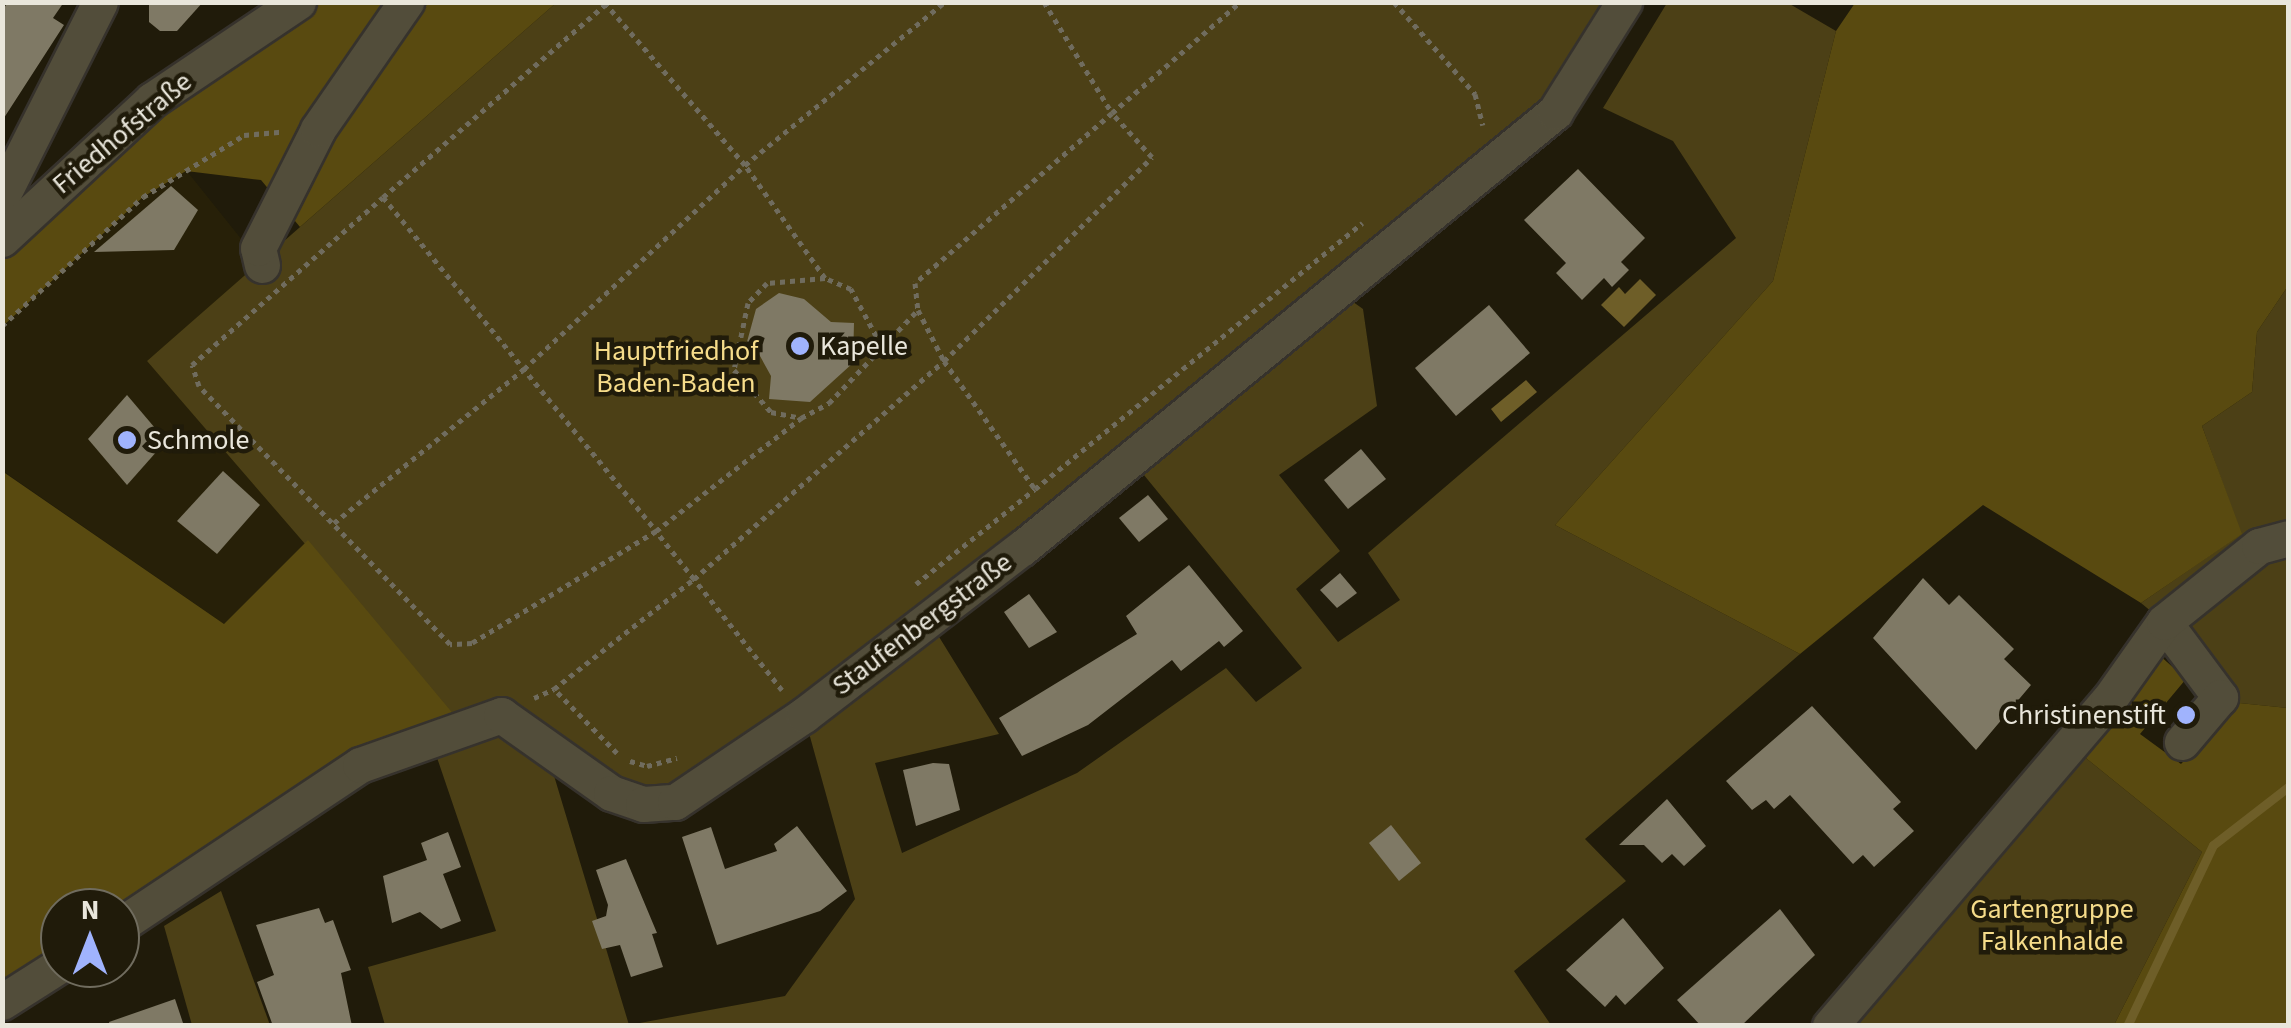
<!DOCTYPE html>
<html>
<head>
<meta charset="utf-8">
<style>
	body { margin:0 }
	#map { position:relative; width:2291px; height:1028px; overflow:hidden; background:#201b0a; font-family:"Source Sans 3",sans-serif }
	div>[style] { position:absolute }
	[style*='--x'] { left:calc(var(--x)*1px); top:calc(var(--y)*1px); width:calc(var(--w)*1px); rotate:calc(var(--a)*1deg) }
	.built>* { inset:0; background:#272008 }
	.green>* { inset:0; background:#4c4016 }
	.forest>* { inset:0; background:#594a10 }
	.water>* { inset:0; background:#6e5e28 }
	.stream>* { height:9px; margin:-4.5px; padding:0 4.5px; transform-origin:4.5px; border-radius:4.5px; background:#6e5e28 }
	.building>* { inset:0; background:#7f7965 }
	.path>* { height:5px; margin-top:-2.5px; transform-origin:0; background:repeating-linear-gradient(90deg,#706c5e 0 5px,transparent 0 10px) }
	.roads { filter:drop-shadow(2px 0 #36322c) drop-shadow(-2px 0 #36322c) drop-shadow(0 2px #36322c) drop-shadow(0 -2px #36322c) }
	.minor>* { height:35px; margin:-17.5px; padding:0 17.5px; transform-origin:17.5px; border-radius:17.5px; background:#524d3a }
	.dots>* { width:28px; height:28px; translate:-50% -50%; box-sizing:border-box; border:5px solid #201b0a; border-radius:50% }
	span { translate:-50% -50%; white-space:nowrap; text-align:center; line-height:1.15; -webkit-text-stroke:9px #201b0a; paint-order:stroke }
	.street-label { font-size:28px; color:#e9e6db }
	.poi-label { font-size:28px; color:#e9e6db }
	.left { translate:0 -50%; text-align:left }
	.right { translate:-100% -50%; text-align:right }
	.park-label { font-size:28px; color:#f6dc8a }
	.frame { position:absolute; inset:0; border:5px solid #e9e6db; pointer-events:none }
	.north { position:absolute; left:40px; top:888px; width:100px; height:100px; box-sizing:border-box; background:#201b0a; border:2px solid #706c5e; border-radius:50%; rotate:0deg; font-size:28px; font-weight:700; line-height:40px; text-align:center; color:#e9e6db }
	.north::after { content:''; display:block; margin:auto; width:35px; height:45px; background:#a0b3fd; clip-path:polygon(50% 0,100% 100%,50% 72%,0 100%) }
</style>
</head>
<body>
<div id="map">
	<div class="built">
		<i style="clip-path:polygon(186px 170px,262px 265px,147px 361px,308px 540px,224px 624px,3px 471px,3px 326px,143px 197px)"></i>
	</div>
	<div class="green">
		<i style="clip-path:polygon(evenodd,556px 3px,1624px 3px,1555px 112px,928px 619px,999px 734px,875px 763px,902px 853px,1077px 773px,1226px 668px,1256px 702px,1302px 668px,1139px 469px,1349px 299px,1363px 309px,1377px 406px,1279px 475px,1340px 551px,1296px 589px,1338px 642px,1400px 600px,1368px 553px,1736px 238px,1673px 141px,1603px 108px,1667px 3px,1788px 3px,1836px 31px,1773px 281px,1555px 525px,1800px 654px,1585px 839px,1626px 881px,1514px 971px,1551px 1025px,385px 1025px,368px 967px,496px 931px,431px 740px,464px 728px,147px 361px,556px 3px,804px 715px,855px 899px,785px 996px,629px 1025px,546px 749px,675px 802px,804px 715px)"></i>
		<i style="clip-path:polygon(2288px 286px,2288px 708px,2239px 703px,2188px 628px,2164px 622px,2141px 603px,2241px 534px,2202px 426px,2252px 392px,2257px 332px)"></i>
		<i style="clip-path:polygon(2071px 746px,2202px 852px,2114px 1025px,1830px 1026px)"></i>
		<i style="clip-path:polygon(221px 891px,270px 1025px,192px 1025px,164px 926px)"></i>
	</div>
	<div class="forest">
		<i style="clip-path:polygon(298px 3px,556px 3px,300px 227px,261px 180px,186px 171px,143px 197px,3px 326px,2px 230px)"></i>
		<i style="clip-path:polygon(1855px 3px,2288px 3px,2288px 286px,2257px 332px,2252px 392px,2202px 426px,2242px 534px,2141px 603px,1983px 505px,1800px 654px,1555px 525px,1773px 281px,1836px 31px)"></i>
		<i style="clip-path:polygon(2px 471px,224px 624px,308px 540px,465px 728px,120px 908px,60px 908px,60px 966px,2px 1007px)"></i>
		<i style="clip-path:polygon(2148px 645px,2186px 679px,2140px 734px,2181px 764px,2239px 703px,2288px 708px,2288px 1025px,2114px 1025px,2202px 852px,2071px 746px)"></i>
	</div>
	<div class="water">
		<i style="clip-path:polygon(1640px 279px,1656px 295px,1624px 327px,1601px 305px,1619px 287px,1625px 294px)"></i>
		<i style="clip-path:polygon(1526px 380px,1537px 392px,1501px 422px,1491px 409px)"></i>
	</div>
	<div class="stream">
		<i style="--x:2127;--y:1026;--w:200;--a:-64.6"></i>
		<i style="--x:2213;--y:845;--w:95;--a:-37.7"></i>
	</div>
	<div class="building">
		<i style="clip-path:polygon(8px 2px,64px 2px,53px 18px,64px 25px,2px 121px,2px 11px)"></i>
		<i style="clip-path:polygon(149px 2px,203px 2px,177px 31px,160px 31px,149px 22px)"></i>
		<i style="clip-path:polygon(1578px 169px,1645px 238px,1621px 262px,1629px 270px,1612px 287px,1604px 278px,1582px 300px,1556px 273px,1566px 263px,1524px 220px)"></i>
		<i style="clip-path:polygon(171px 186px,198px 210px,174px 250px,94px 252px)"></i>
		<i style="clip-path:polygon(779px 293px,804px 299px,831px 322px,854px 323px,853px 363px,810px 402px,769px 399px,771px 376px,755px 347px,745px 349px,756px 309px)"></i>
		<i style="clip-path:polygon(1489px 305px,1530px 353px,1456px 416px,1415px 368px)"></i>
		<i style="clip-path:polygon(127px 395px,166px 441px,127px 485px,88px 439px)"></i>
		<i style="clip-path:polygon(1361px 449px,1386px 479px,1348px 509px,1324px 480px)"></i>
		<i style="clip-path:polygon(223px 471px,260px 505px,217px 554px,177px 521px)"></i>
		<i style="clip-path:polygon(1148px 495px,1168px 519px,1139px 542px,1119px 518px)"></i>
		<i style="clip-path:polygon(1189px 565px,1243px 631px,1224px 647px,1219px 641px,1181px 671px,1172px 660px,1088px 725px,1022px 756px,999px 718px,1137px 634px,1126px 616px)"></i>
		<i style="clip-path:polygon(1340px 573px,1357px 593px,1337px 608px,1320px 590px)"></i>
		<i style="clip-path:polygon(1923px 578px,1949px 605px,1959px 595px,2014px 649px,2004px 659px,2031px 685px,1976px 750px,1873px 638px)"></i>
		<i style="clip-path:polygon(1029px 594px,1057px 632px,1029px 648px,1004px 612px)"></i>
		<i style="clip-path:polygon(1812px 706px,1901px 802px,1893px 809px,1914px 831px,1874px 867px,1863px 855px,1853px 864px,1790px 795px,1774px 809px,1766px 800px,1752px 810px,1726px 781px)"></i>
		<i style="clip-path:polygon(933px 763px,949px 764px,960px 810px,916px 826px,903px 770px)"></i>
		<i style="clip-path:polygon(1667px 799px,1706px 846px,1684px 866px,1672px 854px,1662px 863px,1644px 845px,1619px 845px)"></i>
		<i style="clip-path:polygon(1391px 825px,1421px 863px,1399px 881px,1369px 843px)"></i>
		<i style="clip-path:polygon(797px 826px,847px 891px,820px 911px,717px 945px,682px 837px,711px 827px,725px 869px,777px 851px,774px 844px)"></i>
		<i style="clip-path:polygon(448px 832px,461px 867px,443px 874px,461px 921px,441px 929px,420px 912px,392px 923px,383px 876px,427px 860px,421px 843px)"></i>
		<i style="clip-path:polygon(626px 859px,657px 933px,652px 934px,663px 967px,631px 977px,620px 945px,602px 949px,592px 921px,606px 916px,608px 905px,596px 870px)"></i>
		<i style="clip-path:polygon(319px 908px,325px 923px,333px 920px,351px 970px,341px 973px,352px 1026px,273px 1026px,257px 982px,274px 975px,256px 925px)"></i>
		<i style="clip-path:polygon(1780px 909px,1815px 955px,1741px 1026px,1701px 1026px,1677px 1000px)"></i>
		<i style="clip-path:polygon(1623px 918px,1664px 968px,1625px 1005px,1616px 995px,1605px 1007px,1566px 970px)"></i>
		<i style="clip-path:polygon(175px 999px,184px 1026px,110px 1026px,109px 1022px)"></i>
	</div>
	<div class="path">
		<i style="--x:1044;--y:2;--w:130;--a:58.5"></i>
		<i style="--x:1112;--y:113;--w:169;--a:-40.9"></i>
		<i style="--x:1394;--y:2;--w:123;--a:48.6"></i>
		<i style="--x:1475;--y:94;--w:32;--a:76"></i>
		<i style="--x:383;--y:197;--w:431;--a:50.7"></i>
		<i style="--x:656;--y:531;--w:215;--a:148.7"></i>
		<i style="--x:472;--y:643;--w:22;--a:177"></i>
		<i style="--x:450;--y:644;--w:360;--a:-134.2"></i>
		<i style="--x:199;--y:386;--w:22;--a:-108"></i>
		<i style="--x:192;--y:365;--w:254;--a:-41.3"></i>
		<i style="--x:825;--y:278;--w:138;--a:-125.3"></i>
		<i style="--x:745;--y:165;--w:258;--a:-39.2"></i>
		<i style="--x:2;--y:326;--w:191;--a:-42.5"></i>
		<i style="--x:143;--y:197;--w:119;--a:-31.5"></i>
		<i style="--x:244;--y:135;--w:37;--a:-5"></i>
		<i style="--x:881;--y:345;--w:64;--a:-118.2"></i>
		<i style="--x:851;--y:289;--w:28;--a:-157"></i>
		<i style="--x:825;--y:278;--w:58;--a:175.1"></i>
		<i style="--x:767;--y:283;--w:28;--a:134"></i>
		<i style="--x:748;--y:303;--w:68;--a:101.8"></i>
		<i style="--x:734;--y:370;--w:56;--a:48.6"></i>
		<i style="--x:771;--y:412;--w:31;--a:11"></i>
		<i style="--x:801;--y:418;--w:32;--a:-28"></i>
		<i style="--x:829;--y:403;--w:129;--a:-46.3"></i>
		<i style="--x:334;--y:523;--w:245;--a:-39"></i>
		<i style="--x:524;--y:369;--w:301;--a:-42.7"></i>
		<i style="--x:745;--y:165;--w:213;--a:-130.8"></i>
		<i style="--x:606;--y:4;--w:295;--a:139.1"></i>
		<i style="--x:916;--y:584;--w:152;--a:-38.6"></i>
		<i style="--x:782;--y:690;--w:142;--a:-128.4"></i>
		<i style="--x:694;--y:579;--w:332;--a:-41.1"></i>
		<i style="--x:944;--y:361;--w:291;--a:-44.4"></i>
		<i style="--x:1152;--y:157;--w:59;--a:-132.3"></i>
		<i style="--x:1112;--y:113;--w:260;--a:139.2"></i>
		<i style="--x:915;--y:283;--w:27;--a:84"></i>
		<i style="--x:918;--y:310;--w:57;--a:63"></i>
		<i style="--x:944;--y:361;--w:157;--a:54.6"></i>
		<i style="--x:1035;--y:489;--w:422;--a:-39.1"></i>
		<i style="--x:534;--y:698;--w:22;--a:-24"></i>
		<i style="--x:617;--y:753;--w:90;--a:-134.5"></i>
		<i style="--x:554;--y:689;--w:178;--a:-38.2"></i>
		<i style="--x:694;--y:579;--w:61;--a:-128.4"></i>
		<i style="--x:656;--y:531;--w:184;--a:-37.9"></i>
		<i style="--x:630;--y:761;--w:18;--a:16"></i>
		<i style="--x:647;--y:766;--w:31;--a:-15"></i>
	</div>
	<div class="roads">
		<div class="minor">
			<i style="--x:2;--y:196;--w:217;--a:-63.2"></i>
			<i style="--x:2;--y:239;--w:205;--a:-42.8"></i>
			<i style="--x:152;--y:100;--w:176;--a:-33.9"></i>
			<i style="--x:262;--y:265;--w:17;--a:-103"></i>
			<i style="--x:258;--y:248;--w:133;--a:-63.2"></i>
			<i style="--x:318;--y:129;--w:155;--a:-55.3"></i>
			<i style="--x:2164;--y:622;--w:94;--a:53.3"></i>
			<i style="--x:2220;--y:697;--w:59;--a:130.2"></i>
			<i style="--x:120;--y:925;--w:288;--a:-33.7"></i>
			<i style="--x:360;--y:765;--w:150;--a:-19.5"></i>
			<i style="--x:501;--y:715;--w:135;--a:35.3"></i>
			<i style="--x:611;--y:793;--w:34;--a:19"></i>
			<i style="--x:643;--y:804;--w:32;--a:-4"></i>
			<i style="--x:675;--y:802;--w:156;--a:-34"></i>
			<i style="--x:804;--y:715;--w:275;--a:-37.5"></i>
			<i style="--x:1022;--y:548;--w:689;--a:-39.28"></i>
			<i style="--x:1555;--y:112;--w:130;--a:-57.9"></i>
			<i style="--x:2;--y:1002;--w:69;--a:-32.5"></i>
			<i style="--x:1830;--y:1026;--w:428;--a:-49.5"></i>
			<i style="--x:2108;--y:701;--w:97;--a:-54.7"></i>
			<i style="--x:2164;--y:622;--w:122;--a:-38.7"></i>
			<i style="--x:2259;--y:546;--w:30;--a:-15"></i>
		</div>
	</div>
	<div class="dots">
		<i style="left:800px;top:346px;background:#a0b3fd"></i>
		<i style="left:127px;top:440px;background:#a0b3fd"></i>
		<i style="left:2186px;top:715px;background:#a0b3fd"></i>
	</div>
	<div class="street-label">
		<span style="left:122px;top:133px;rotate:-40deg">Friedhofstraße</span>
		<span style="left:922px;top:624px;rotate:-37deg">Staufenbergstraße</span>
	</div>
	<div class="poi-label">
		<span class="left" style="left:820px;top:346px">Kapelle</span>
		<span class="left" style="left:147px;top:440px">Schmole</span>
		<span class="right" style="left:2166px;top:715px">Christinenstift</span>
	</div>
	<div class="park-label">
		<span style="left:676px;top:367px">Hauptfriedhof<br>Baden-Baden</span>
		<span style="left:2052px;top:925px">Gartengruppe<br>Falkenhalde</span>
	</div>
	<div class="frame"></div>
	<div class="north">N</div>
</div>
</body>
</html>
